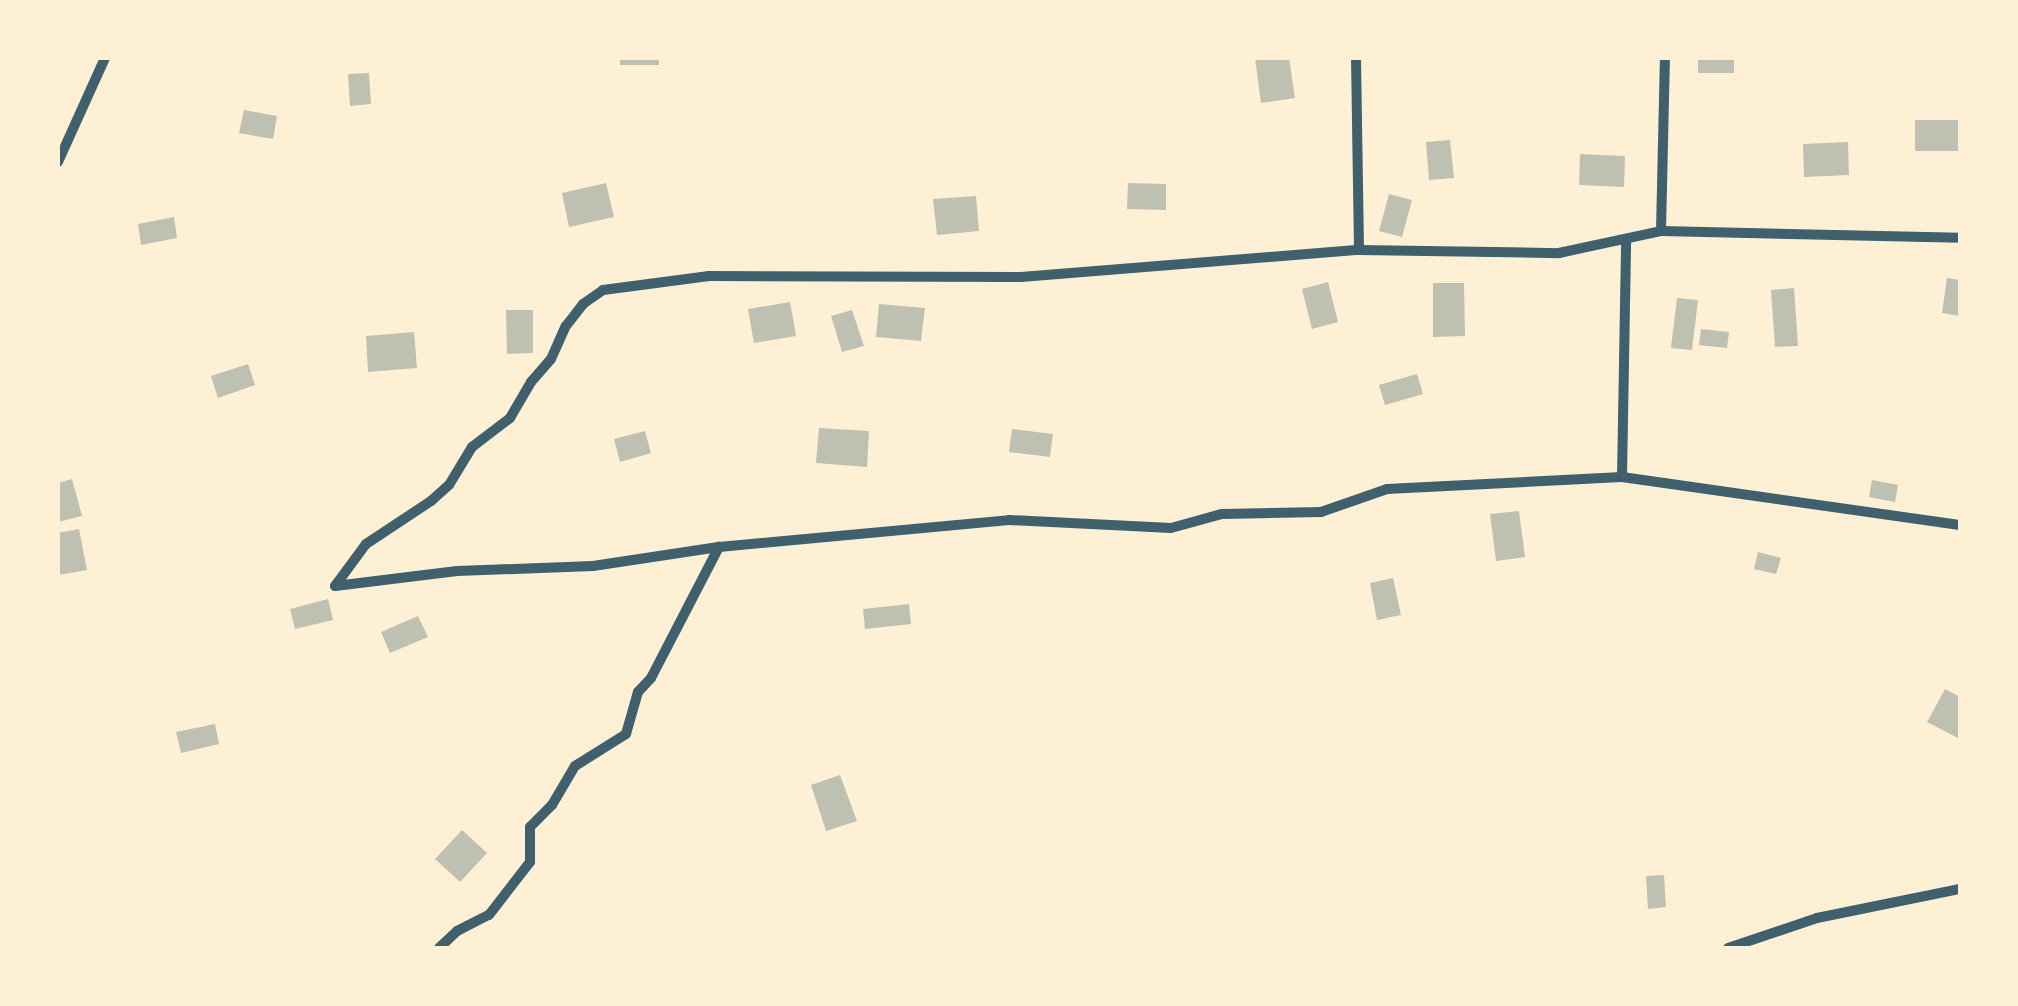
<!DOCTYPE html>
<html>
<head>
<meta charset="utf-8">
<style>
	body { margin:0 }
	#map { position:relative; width:2018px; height:1006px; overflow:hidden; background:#fdf0d5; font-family:Quicksand,sans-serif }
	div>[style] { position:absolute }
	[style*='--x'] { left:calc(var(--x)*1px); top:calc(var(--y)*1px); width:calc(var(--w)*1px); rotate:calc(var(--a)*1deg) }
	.building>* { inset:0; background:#bec0b2 }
	.minor>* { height:10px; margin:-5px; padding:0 5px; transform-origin:5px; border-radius:5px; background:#3f606c }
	span { translate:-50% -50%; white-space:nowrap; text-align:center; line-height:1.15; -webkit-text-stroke:10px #fdf0d5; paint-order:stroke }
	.frame { position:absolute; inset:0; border:60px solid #fdf0d5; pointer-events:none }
</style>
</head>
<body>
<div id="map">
	<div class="building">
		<i style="clip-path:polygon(620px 58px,659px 58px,659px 65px,620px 65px)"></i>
		<i style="clip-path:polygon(1255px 58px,1289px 58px,1295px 98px,1261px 103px)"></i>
		<i style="clip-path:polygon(1698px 58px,1734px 58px,1734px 73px,1698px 73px)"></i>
		<i style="clip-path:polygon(369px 73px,371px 104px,350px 106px,348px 74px)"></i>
		<i style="clip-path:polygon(244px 110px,277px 116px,273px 139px,239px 133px)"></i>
		<i style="clip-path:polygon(1915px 120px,1960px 120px,1960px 151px,1915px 151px)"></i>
		<i style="clip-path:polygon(1450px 140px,1454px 178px,1429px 180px,1426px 142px)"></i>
		<i style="clip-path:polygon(1848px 142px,1849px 175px,1804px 177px,1803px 144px)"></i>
		<i style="clip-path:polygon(1580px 154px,1625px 156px,1624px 187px,1579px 185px)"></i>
		<i style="clip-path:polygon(606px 183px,614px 217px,569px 227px,562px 193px)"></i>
		<i style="clip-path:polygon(1128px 183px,1166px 184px,1166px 210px,1127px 209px)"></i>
		<i style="clip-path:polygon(1389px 194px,1412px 200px,1402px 237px,1379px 231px)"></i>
		<i style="clip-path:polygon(976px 196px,979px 231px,937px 235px,933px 199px)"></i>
		<i style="clip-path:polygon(174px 217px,177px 238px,141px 245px,138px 224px)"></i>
		<i style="clip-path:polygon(1947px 278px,1960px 280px,1960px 316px,1942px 313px)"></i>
		<i style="clip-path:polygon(1328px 282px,1338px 322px,1312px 329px,1302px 289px)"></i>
		<i style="clip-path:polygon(1433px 283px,1464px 283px,1465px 336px,1433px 337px)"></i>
		<i style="clip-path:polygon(1794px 288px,1798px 346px,1775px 347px,1771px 290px)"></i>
		<i style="clip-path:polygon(1677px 298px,1698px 300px,1692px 350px,1671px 348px)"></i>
		<i style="clip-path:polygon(790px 302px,796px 336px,754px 343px,748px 309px)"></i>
		<i style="clip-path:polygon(879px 304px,925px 308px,921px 341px,876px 337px)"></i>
		<i style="clip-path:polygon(506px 310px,533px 310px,533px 353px,507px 354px)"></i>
		<i style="clip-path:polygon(852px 310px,864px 346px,842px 352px,831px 316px)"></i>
		<i style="clip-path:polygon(1701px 329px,1729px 332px,1727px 348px,1699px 345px)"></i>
		<i style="clip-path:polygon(414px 332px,417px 368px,368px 372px,366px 336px)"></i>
		<i style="clip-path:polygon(248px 364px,255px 385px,218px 398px,211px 376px)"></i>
		<i style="clip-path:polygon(1417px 374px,1423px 394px,1385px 405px,1379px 385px)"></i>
		<i style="clip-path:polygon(819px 428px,869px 431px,867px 467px,816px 463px)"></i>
		<i style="clip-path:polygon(1012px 429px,1053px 434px,1050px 457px,1009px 452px)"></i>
		<i style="clip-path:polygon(645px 431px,651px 453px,620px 462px,614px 439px)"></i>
		<i style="clip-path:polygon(72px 479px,82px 516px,58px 522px,58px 483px)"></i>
		<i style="clip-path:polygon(1872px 480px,1898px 485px,1895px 502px,1869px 497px)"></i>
		<i style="clip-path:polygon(1519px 511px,1525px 557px,1496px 561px,1490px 514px)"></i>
		<i style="clip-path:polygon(79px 529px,87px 570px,58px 575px,58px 533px)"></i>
		<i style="clip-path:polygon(1758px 552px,1781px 558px,1776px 574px,1754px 569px)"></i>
		<i style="clip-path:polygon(1393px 578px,1401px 615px,1377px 620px,1370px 583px)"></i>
		<i style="clip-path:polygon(328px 599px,333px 620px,295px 629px,290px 609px)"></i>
		<i style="clip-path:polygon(909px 604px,911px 624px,865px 629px,863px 609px)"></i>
		<i style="clip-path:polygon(418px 616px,428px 637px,390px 653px,381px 632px)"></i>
		<i style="clip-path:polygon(1945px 689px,1960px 697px,1960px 739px,1927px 722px)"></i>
		<i style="clip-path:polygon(215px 724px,219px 744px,181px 753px,176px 732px)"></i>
		<i style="clip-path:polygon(840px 775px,857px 821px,826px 831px,811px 785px)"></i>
		<i style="clip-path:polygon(462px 830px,487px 853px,460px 882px,435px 859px)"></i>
		<i style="clip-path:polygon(1664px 875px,1666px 907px,1648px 909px,1646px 876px)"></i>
	</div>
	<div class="minor">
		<i style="--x:1356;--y:58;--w:192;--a:89.1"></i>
		<i style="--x:58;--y:162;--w:114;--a:-65.7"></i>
		<i style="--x:1661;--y:231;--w:173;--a:-88.7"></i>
		<i style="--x:1622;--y:477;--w:238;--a:-89"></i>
		<i style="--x:335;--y:586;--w:52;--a:-53.6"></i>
		<i style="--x:366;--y:544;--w:78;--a:-33.5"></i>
		<i style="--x:431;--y:501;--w:24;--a:-42"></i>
		<i style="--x:449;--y:485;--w:44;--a:-58.8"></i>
		<i style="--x:472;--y:447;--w:48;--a:-37.3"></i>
		<i style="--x:510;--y:418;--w:42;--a:-59.7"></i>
		<i style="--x:531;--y:382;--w:30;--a:-49"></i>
		<i style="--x:551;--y:359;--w:36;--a:-66"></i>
		<i style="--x:566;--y:326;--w:28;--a:-52"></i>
		<i style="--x:583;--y:304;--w:24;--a:-35"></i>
		<i style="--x:603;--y:290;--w:107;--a:-7.5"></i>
		<i style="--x:709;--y:276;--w:312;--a:0.2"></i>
		<i style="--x:1021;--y:277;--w:339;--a:-4.6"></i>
		<i style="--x:1359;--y:250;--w:200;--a:0.9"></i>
		<i style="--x:1559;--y:253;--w:104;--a:-12.2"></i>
		<i style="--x:1661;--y:231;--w:299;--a:1.3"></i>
		<i style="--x:335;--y:586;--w:123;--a:-7"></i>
		<i style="--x:457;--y:571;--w:136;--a:-2.1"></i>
		<i style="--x:593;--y:566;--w:127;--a:-8.6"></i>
		<i style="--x:719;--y:547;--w:291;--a:-5.3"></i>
		<i style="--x:1009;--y:520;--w:162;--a:2.8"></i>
		<i style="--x:1171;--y:528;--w:53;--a:-15.4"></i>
		<i style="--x:1222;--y:514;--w:99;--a:-1.2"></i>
		<i style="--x:1321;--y:512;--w:70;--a:-19.2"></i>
		<i style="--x:1387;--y:489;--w:235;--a:-2.9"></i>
		<i style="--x:1622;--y:477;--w:341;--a:8.1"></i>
		<i style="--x:439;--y:948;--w:25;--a:-43"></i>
		<i style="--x:457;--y:931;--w:36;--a:-27"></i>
		<i style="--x:489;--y:915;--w:67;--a:-52.3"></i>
		<i style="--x:530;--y:862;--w:35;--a:-90"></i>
		<i style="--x:530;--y:827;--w:31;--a:-45"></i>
		<i style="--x:552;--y:805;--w:45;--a:-59.5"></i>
		<i style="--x:575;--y:766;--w:60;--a:-32.1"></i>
		<i style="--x:626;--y:734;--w:44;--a:-74.1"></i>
		<i style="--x:638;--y:692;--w:19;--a:-47"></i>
		<i style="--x:651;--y:678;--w:148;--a:-62.6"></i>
		<i style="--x:1728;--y:948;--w:94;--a:-18.6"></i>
		<i style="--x:1817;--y:918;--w:146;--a:-11.5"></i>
	</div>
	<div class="frame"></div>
</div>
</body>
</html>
